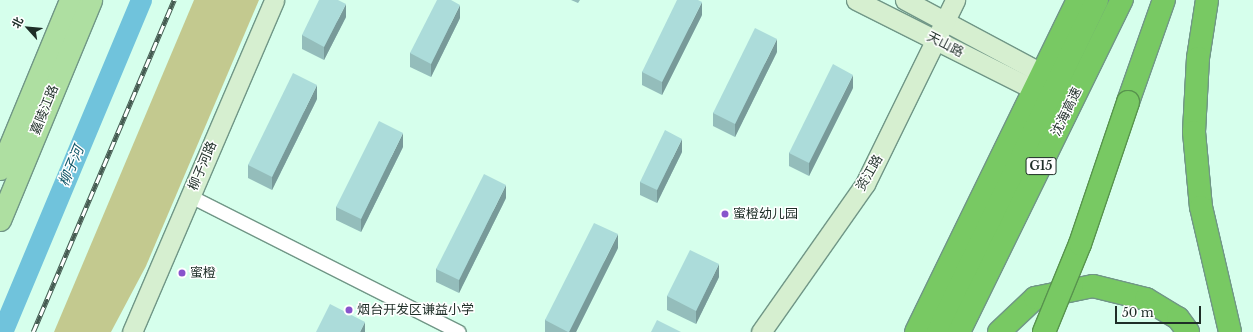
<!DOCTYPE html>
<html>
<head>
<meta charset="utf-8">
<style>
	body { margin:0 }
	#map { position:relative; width:1253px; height:332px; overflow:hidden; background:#d6ffec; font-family:"Libre Baskerville","Noto Sans SC",serif }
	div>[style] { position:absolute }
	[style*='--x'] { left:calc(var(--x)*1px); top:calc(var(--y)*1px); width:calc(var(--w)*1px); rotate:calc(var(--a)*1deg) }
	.green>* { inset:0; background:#c3c98f }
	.river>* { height:21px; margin:-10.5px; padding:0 10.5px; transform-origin:10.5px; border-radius:10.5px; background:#70c3dc }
	.roads { filter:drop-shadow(1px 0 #709686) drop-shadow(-1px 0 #709686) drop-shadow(0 1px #709686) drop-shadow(0 -1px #709686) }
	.street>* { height:13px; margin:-6.5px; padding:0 6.5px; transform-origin:6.5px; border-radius:6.5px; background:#fff }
	.secondary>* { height:19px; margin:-9.5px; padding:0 9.5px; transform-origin:9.5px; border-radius:9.5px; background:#d6efd0 }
	.primary>* { height:21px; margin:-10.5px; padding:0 10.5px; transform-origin:10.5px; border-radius:10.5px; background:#aedfa1 }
	.highway>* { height:22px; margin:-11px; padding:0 11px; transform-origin:11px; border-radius:11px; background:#78c963 }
	.rail>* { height:4.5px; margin-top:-2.25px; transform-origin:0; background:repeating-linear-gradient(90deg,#fff 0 9px,#455b51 0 18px); box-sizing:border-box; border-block:1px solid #455b51 }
	.bridges { filter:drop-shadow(1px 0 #58934e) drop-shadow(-1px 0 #58934e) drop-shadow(0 1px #58934e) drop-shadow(0 -1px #58934e) }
	.highway-bridge>* { height:22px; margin:-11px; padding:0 11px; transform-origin:11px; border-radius:11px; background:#78c963 }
	.wall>* { inset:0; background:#94bdbb }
	.shaded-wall>* { inset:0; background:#789a99 }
	.building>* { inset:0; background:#acdcda }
	.dots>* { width:11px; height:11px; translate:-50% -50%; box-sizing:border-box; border:2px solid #fff; border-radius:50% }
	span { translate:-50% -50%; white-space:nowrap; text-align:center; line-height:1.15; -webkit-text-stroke:3px #fff; paint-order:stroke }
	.shield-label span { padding:1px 3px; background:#fff; border:1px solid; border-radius:3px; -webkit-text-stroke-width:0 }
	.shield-label { font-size:12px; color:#1e2e27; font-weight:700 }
	.street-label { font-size:13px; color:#1e2e27 }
	.poi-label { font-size:13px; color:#1e2e27 }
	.left { translate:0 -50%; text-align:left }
	.water-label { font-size:14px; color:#0e5567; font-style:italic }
	.north { position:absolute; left:8px; top:8px; width:40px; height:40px; -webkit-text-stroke:3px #fff; paint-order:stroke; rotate:297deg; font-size:11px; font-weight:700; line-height:16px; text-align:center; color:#1e2e27 }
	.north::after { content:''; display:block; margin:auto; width:14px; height:18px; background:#1e2e27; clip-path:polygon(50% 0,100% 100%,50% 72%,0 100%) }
	.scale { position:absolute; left:1115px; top:306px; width:86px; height:18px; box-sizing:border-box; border:2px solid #1e2e27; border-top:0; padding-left:5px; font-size:12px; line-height:14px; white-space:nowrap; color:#1e2e27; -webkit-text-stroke:3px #fff; paint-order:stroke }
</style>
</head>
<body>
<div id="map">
	<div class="green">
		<i style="clip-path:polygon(194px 0,259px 0,146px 266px,111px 332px,54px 332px)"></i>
	</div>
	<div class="river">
		<i style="--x:2;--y:332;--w:360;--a:-67.3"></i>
	</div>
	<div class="roads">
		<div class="street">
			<i style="--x:190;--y:196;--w:301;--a:26.8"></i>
		</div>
		<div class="secondary">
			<i style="--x:856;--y:0;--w:200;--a:26.7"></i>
			<i style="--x:905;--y:0;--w:157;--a:28.2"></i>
			<i style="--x:132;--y:332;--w:361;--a:-66.8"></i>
			<i style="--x:761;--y:332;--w:181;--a:-54.9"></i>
			<i style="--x:865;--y:184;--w:205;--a:-63.9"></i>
		</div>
		<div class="primary">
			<i style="--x:0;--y:169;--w:183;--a:-67.5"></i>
			<i style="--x:0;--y:220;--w:238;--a:-67.5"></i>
		</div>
		<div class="highway">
			<i style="--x:1207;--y:0;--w:59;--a:98.8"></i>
			<i style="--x:1198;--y:58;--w:74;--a:93.1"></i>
			<i style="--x:1194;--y:132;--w:75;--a:84.7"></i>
			<i style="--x:1201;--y:207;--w:128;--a:76.9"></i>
			<i style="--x:1128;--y:102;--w:108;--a:-70.6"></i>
			<i style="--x:916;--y:332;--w:369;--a:-64"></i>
			<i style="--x:938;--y:332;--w:368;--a:-64.4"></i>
			<i style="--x:959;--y:332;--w:370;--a:-63.9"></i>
			<i style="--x:999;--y:332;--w:50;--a:-43.4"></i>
			<i style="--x:1035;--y:298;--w:59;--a:-11.7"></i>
			<i style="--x:1093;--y:286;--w:55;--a:13.8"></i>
			<i style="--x:1146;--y:299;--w:37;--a:31"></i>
			<i style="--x:1178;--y:318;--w:17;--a:54"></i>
		</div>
	</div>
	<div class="rail">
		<i style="--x:33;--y:332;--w:361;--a:-67"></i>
	</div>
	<div class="bridges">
		<div class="highway-bridge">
			<i style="--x:1044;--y:332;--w:95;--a:-67.8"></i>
			<i style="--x:1080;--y:244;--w:150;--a:-71.3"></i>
		</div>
	</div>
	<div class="wall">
		<i style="clip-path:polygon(571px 0,580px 0,578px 3px)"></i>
		<i style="clip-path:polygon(702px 15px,662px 95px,642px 85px,642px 72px)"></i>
		<i style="clip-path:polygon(346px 17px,324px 60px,302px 49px,302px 35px)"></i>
		<i style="clip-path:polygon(460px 18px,431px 77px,410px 67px,410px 53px)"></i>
		<i style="clip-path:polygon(777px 52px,735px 137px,713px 126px,713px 113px)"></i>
		<i style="clip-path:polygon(853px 88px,809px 176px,789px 166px,789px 153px)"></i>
		<i style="clip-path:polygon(317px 99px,272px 190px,248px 178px,248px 165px)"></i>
		<i style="clip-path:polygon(403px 147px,361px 232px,336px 220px,336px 207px)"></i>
		<i style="clip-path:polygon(682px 152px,657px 203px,640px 195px,640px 182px)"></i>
		<i style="clip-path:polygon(506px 198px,459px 293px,436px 282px,436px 269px)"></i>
		<i style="clip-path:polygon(618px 248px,576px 332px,545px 332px,545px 320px)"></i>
		<i style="clip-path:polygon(719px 277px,696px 324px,667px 310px,667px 296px)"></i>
	</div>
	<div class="shaded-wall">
		<i style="clip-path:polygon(702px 2px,702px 15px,662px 95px,662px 82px)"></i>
		<i style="clip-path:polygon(346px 4px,346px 17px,324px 60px,324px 47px)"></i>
		<i style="clip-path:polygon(460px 5px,460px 18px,431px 77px,431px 64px)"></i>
		<i style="clip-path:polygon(777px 39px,777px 52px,735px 137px,735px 124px)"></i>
		<i style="clip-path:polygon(853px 75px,853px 88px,809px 176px,809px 163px)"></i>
		<i style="clip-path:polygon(317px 85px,317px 99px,272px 190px,272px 177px)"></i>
		<i style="clip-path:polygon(403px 133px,403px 147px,361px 232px,361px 219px)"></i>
		<i style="clip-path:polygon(682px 139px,682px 152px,657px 203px,657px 190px)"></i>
		<i style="clip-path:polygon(506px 185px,506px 198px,459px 293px,459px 280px)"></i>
		<i style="clip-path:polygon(618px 234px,618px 248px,576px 332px,569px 332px)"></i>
		<i style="clip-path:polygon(719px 264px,719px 277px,696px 324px,696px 311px)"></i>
		<i style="clip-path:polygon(365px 322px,365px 332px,360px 332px)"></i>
	</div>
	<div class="building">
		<i style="clip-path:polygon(319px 0,338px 0,346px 4px,324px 47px,302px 35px)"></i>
		<i style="clip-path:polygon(437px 0,451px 0,460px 5px,431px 64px,410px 53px)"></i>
		<i style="clip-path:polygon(677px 0,698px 0,702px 2px,662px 82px,642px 72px)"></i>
		<i style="clip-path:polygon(755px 28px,777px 39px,735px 124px,713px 113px)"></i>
		<i style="clip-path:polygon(833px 64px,853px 75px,809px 163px,789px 153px)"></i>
		<i style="clip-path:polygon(293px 73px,317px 85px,272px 177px,248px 165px)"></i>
		<i style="clip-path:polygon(379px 121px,403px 133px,361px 219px,336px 207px)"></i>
		<i style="clip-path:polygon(665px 130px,682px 139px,657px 190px,640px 182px)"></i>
		<i style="clip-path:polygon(484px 174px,506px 185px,459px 280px,436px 269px)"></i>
		<i style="clip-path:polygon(594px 223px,618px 234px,569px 332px,568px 332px,545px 320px)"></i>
		<i style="clip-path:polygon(690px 250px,719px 264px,696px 311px,667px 296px)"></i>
		<i style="clip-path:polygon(330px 304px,365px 322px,360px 332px,316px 332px)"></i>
		<i style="clip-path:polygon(657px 320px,681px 332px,651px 332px)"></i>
	</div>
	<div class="dots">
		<i style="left:725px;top:214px;background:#8854cc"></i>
		<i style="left:182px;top:273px;background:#8854cc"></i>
		<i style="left:349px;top:310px;background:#8854cc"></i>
	</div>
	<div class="shield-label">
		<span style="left:1041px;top:166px">G15</span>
	</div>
	<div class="street-label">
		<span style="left:945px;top:45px;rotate:27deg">天山路</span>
		<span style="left:45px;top:110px;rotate:-68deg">嘉陵江路</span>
		<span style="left:1067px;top:112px;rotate:-64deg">沈海高速</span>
		<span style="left:203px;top:166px;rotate:-67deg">柳子河路</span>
		<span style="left:870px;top:173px;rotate:-60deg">资江路</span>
	</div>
	<div class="poi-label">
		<span class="left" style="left:733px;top:214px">蜜橙幼儿园</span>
		<span class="left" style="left:190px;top:273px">蜜橙</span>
		<span class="left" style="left:357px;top:310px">烟台开发区谦益小学</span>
	</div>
	<div class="water-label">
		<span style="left:71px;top:166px;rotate:-67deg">柳子河</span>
	</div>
	<div class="north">北</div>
	<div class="scale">50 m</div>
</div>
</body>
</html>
